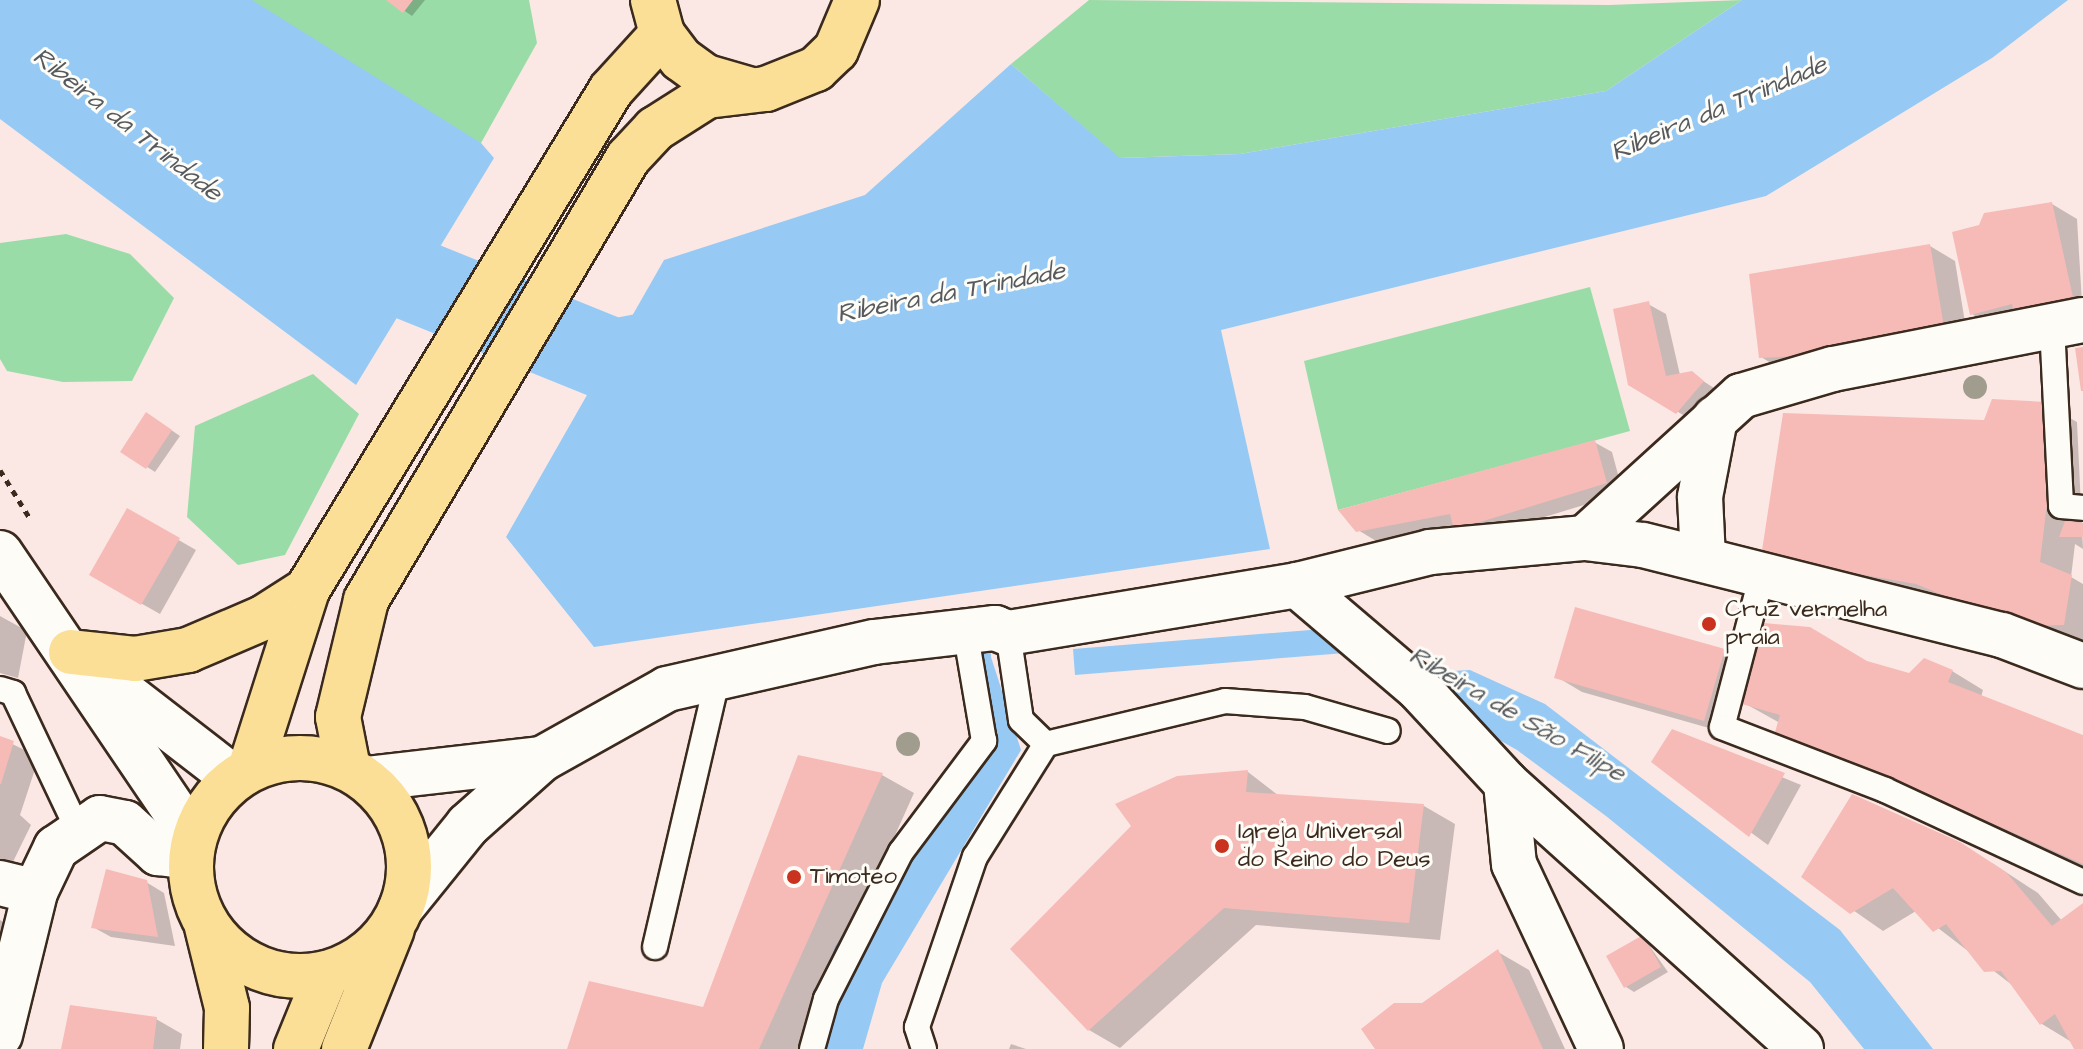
<!DOCTYPE html>
<html>
<head>
<meta charset="utf-8">
<style>
	body { margin:0 }
	#map { position:relative; width:2083px; height:1049px; overflow:hidden; background:#fbe8e4; font-family:"Architects Daughter",sans-serif }
	div>[style] { position:absolute }
	[style*='--x'] { left:calc(var(--x)*1px); top:calc(var(--y)*1px); width:calc(var(--w)*1px); rotate:calc(var(--a)*1deg) }
	.green>* { inset:0; background:#9adca7 }
	.water>* { inset:0; background:#96caf4 }
	.shadow>* { inset:0; background:#0003 }
	.river>* { height:84px; margin:-42px; padding:0 42px; transform-origin:42px; border-radius:42px; background:#96caf4 }
	.building>* { inset:0; background:#f7bbb7 }
	.path>* { height:5px; margin-top:-2.5px; transform-origin:0; background:repeating-linear-gradient(90deg,#3b2a1e 0 6px,transparent 0 12px) }
	.roads { filter:drop-shadow(2px 0 #3b2a1e) drop-shadow(-2px 0 #3b2a1e) drop-shadow(0 2px #3b2a1e) drop-shadow(0 -2px #3b2a1e) }
	.service>* { height:24px; margin:-12px; padding:0 12px; transform-origin:12px; border-radius:12px; background:#fdfcf7 }
	.minor>* { height:44px; margin:-22px; padding:0 22px; transform-origin:22px; border-radius:22px; background:#fdfcf7 }
	.tertiary>* { height:44px; margin:-22px; padding:0 22px; transform-origin:22px; border-radius:22px; background:#fdfcf7 }
	.secondary>* { height:44px; margin:-22px; padding:0 22px; transform-origin:22px; border-radius:22px; background:#fdfcf7 }
	.primary>* { height:44px; margin:-22px; padding:0 22px; transform-origin:22px; border-radius:22px; background:#fbdf96 }
	.primary>.ring { margin:-22px; padding:0; box-sizing:content-box; background:none; border:44px solid #fbdf96; border-radius:50% }
	.trees>* { width:24px; height:24px; margin:-12px; border-radius:50%; background:#a19d8e }
	.dots>* { width:22px; height:22px; translate:-50% -50%; box-sizing:border-box; border:4px solid #fdfcf7; border-radius:50% }
	span { translate:-50% -50%; white-space:nowrap; text-align:center; line-height:1.15; -webkit-text-stroke:6px #fdfcf7; paint-order:stroke }
	.poi-label { font-size:24px; color:#3b2a1e }
	.left { translate:0 -50%; text-align:left }
	.water-label { font-size:26px; color:#565a5e; font-style:italic }
</style>
</head>
<body>
<div id="map">
	<div class="green">
		<i style="clip-path:polygon(35px 0,529px 0,537px 43px,481px 143px)"></i>
		<i style="clip-path:polygon(1089px 0,1609px 5px,1742px 0,1606px 91px,1240px 154px,1119px 158px,1011px 64px)"></i>
		<i style="clip-path:polygon(66px 234px,130px 254px,174px 298px,132px 381px,63px 382px,7px 371px,0 359px,0 243px)"></i>
		<i style="clip-path:polygon(1590px 287px,1630px 431px,1338px 510px,1304px 361px)"></i>
		<i style="clip-path:polygon(313px 374px,359px 414px,285px 555px,238px 565px,187px 517px,195px 426px)"></i>
	</div>
	<div class="water">
		<i style="clip-path:polygon(0 0,252px 0,481px 143px,494px 158px,356px 385px,0 119px)"></i>
		<i style="clip-path:polygon(1742px 0,2068px 0,1992px 58px,1766px 196px,1221px 330px,1270px 549px,594px 647px,506px 537px,664px 260px,865px 195px,1011px 64px,1120px 158px,1240px 154px,1606px 91px)"></i>
		<i style="clip-path:polygon(990px 617px,991px 657px,1021px 750px,882px 983px,863px 1049px,798px 1049px,835px 947px,967px 744px,977px 714px,968px 621px)"></i>
		<i style="clip-path:polygon(1335px 628px,1418px 673px,1470px 670px,1545px 704px,1840px 930px,1933px 1049px,1864px 1049px,1810px 982px,1606px 816px,1517px 750px,1345px 653px,1075px 675px,1073px 649px)"></i>
	</div>
	<div class="shadow">
		<i style="clip-path:polygon(389px 0,425px 0,412px 16px)"></i>
		<i style="clip-path:polygon(2052px 204px,2077px 219px,2083px 320px,1997px 329px,1972px 314px)"></i>
		<i style="clip-path:polygon(1930px 246px,1955px 261px,1968px 341px,1786px 372px,1761px 357px)"></i>
		<i style="clip-path:polygon(1648px 304px,1666px 314px,1680px 375px,1691px 373px,1720px 392px,1695px 422px,1629px 383px)"></i>
		<i style="clip-path:polygon(2045px 404px,2077px 422px,2083px 549px,2075px 544px,2071px 577px,2083px 584px,2083px 643px,1795px 574px,1985px 422px)"></i>
		<i style="clip-path:polygon(155px 419px,180px 436px,155px 472px,122px 451px)"></i>
		<i style="clip-path:polygon(1594px 442px,1612px 452px,1623px 493px,1473px 539px,1455px 526px,1376px 541px,1358px 530px)"></i>
		<i style="clip-path:polygon(128px 511px,196px 550px,160px 614px,91px 575px)"></i>
		<i style="clip-path:polygon(0 616px,27px 631px,18px 678px,0 673px)"></i>
		<i style="clip-path:polygon(1724px 651px,1750px 666px,1730px 734px,1582px 692px,1557px 677px)"></i>
		<i style="clip-path:polygon(1868px 663px,1910px 675px,1952px 671px,1983px 690px,1981px 697px,2083px 739px,2083px 866px,1896px 782px,1807px 756px,1780px 723px,1744px 703px)"></i>
		<i style="clip-path:polygon(1673px 732px,1801px 785px,1768px 845px,1653px 761px)"></i>
		<i style="clip-path:polygon(0 738px,39px 757px,20px 815px,31px 825px,7px 874px,0 872px)"></i>
		<i style="clip-path:polygon(799px 757px,882px 775px,914px 793px,799px 1049px,569px 1049px,705px 1009px)"></i>
		<i style="clip-path:polygon(1248px 772px,1279px 796px,1424px 806px,1455px 824px,1440px 940px,1256px 925px,1120px 1048px,1089px 1030px,1133px 827px,1177px 778px)"></i>
		<i style="clip-path:polygon(1992px 863px,2038px 893px,2062px 921px,2083px 906px,2083px 1049px,2042px 1024px,2016px 988px,1916px 911px,1883px 931px,1804px 876px)"></i>
		<i style="clip-path:polygon(146px 882px,164px 893px,175px 946px,111px 937px,93px 927px)"></i>
		<i style="clip-path:polygon(0 920px,17px 930px,0 1016px)"></i>
		<i style="clip-path:polygon(1643px 937px,1668px 972px,1634px 992px,1626px 987px)"></i>
		<i style="clip-path:polygon(1498px 952px,1529px 970px,1565px 1049px,1377px 1049px)"></i>
		<i style="clip-path:polygon(156px 1019px,182px 1034px,180px 1049px,63px 1049px)"></i>
		<i style="clip-path:polygon(1011px 1044px,1026px 1049px,1009px 1049px)"></i>
	</div>
	<div class="river">
		<i style="--x:310;--y:238;--w:328;--a:22"></i>
		<i style="--x:614;--y:361;--w:111;--a:-10.9"></i>
	</div>
	<div class="building">
		<i style="clip-path:polygon(386px 0,413px 0,403px 13px)"></i>
		<i style="clip-path:polygon(2052px 202px,2074px 302px,2015px 317px,2012px 304px,1970px 315px,1952px 232px,1979px 225px,1984px 213px)"></i>
		<i style="clip-path:polygon(1930px 244px,1944px 327px,1819px 355px,1759px 358px,1749px 274px)"></i>
		<i style="clip-path:polygon(1649px 301px,1666px 376px,1692px 371px,1704px 381px,1676px 414px,1628px 385px,1613px 309px)"></i>
		<i style="clip-path:polygon(2083px 347px,2083px 391px,2081px 391px,2075px 348px)"></i>
		<i style="clip-path:polygon(1992px 399px,2046px 402px,2048px 495px,2040px 562px,2072px 575px,2064px 625px,2018px 626px,1916px 584px,1761px 557px,1783px 413px,1984px 420px)"></i>
		<i style="clip-path:polygon(146px 412px,172px 430px,146px 469px,120px 452px)"></i>
		<i style="clip-path:polygon(1595px 440px,1607px 483px,1454px 530px,1450px 514px,1356px 532px,1338px 510px)"></i>
		<i style="clip-path:polygon(127px 508px,180px 538px,141px 605px,89px 575px)"></i>
		<i style="clip-path:polygon(2065px 521px,2083px 523px,2083px 537px,2059px 537px)"></i>
		<i style="clip-path:polygon(1575px 607px,1725px 649px,1704px 721px,1554px 678px)"></i>
		<i style="clip-path:polygon(1764px 623px,1810px 627px,1867px 661px,1909px 673px,1924px 658px,1953px 670px,1948px 682px,2083px 735px,2083px 864px,1862px 765px,1773px 739px,1780px 715px,1742px 704px)"></i>
		<i style="clip-path:polygon(1672px 729px,1785px 773px,1749px 837px,1651px 762px)"></i>
		<i style="clip-path:polygon(0 736px,14px 741px,1px 784px,0 784px)"></i>
		<i style="clip-path:polygon(798px 755px,883px 773px,759px 1049px,567px 1049px,589px 981px,703px 1007px)"></i>
		<i style="clip-path:polygon(1248px 770px,1246px 792px,1424px 804px,1409px 923px,1224px 908px,1088px 1031px,1010px 949px,1131px 826px,1115px 804px,1177px 776px)"></i>
		<i style="clip-path:polygon(1852px 794px,1960px 842px,2006px 872px,2052px 926px,2083px 903px,2083px 1049px,2074px 1049px,2055px 1014px,2040px 1025px,2001px 971px,1984px 972px,1946px 924px,1933px 932px,1893px 888px,1850px 914px,1801px 877px)"></i>
		<i style="clip-path:polygon(106px 869px,147px 880px,158px 937px,91px 928px)"></i>
		<i style="clip-path:polygon(1643px 935px,1661px 967px,1624px 988px,1606px 956px)"></i>
		<i style="clip-path:polygon(1498px 949px,1543px 1049px,1375px 1049px,1361px 1029px,1394px 1003px,1422px 1003px)"></i>
		<i style="clip-path:polygon(70px 1005px,157px 1017px,153px 1049px,61px 1049px)"></i>
	</div>
	<div class="path">
		<i style="--x:0;--y:470;--w:55;--a:58.3"></i>
	</div>
	<div class="roads">
		<div class="service">
			<i style="--x:2052;--y:326;--w:180;--a:87.1"></i>
			<i style="--x:2061;--y:506;--w:22;--a:5"></i>
			<i style="--x:1763;--y:571;--w:161;--a:104.7"></i>
			<i style="--x:1722;--y:727;--w:175;--a:21.1"></i>
			<i style="--x:1885;--y:790;--w:218;--a:24.9"></i>
			<i style="--x:1008;--y:633;--w:88;--a:81.5"></i>
			<i style="--x:1021;--y:720;--w:35;--a:44"></i>
			<i style="--x:1046;--y:744;--w:184;--a:-13.5"></i>
			<i style="--x:1225;--y:701;--w:80;--a:4.3"></i>
			<i style="--x:1305;--y:707;--w:86;--a:16.1"></i>
			<i style="--x:0;--y:689;--w:14;--a:17"></i>
			<i style="--x:13;--y:693;--w:152;--a:64.6"></i>
			<i style="--x:655;--y:947;--w:281;--a:-76.9"></i>
			<i style="--x:812;--y:1049;--w:52;--a:-74.4"></i>
			<i style="--x:826;--y:999;--w:165;--a:-63"></i>
			<i style="--x:901;--y:852;--w:139;--a:-53.2"></i>
			<i style="--x:984;--y:741;--w:107;--a:-99.7"></i>
			<i style="--x:924;--y:1049;--w:23;--a:-108"></i>
			<i style="--x:917;--y:1027;--w:180;--a:-71.2"></i>
			<i style="--x:975;--y:857;--w:133;--a:-57.9"></i>
		</div>
		<div class="minor">
			<i style="--x:1585;--y:538;--w:211;--a:-42.3"></i>
			<i style="--x:1741;--y:396;--w:96;--a:-16.4"></i>
			<i style="--x:1833;--y:369;--w:255;--a:-11.1"></i>
			<i style="--x:1703;--y:558;--w:61;--a:-92.8"></i>
			<i style="--x:1700;--y:497;--w:80;--a:-79.2"></i>
			<i style="--x:1297;--y:585;--w:160;--a:40.4"></i>
			<i style="--x:1419;--y:689;--w:128;--a:47.2"></i>
			<i style="--x:1506;--y:783;--w:81;--a:84.4"></i>
			<i style="--x:1514;--y:864;--w:204;--a:64.8"></i>
			<i style="--x:1506;--y:783;--w:397;--a:42"></i>
			<i style="--x:0;--y:883;--w:36;--a:14"></i>
			<i style="--x:0;--y:1035;--w:147;--a:-76.2"></i>
			<i style="--x:35;--y:892;--w:49;--a:-64.5"></i>
			<i style="--x:56;--y:848;--w:53;--a:-34.3"></i>
			<i style="--x:100;--y:818;--w:25;--a:11"></i>
			<i style="--x:125;--y:823;--w:45;--a:42.3"></i>
			<i style="--x:158;--y:853;--w:33;--a:7"></i>
		</div>
		<div class="tertiary">
			<i style="--x:366;--y:779;--w:177;--a:-6.5"></i>
			<i style="--x:401;--y:908;--w:107;--a:-51.1"></i>
			<i style="--x:468;--y:825;--w:99;--a:-41.7"></i>
			<i style="--x:542;--y:759;--w:143;--a:-29.2"></i>
			<i style="--x:667;--y:689;--w:212;--a:-12.8"></i>
			<i style="--x:874;--y:642;--w:122;--a:-6.6"></i>
			<i style="--x:995;--y:628;--w:14;--a:21"></i>
			<i style="--x:1008;--y:633;--w:293;--a:-9.4"></i>
			<i style="--x:1297;--y:585;--w:137;--a:-13.9"></i>
			<i style="--x:1430;--y:552;--w:156;--a:-5.2"></i>
			<i style="--x:1585;--y:538;--w:58;--a:6.9"></i>
			<i style="--x:1643;--y:545;--w:370;--a:14.1"></i>
			<i style="--x:2002;--y:635;--w:87;--a:20.9"></i>
		</div>
		<div class="secondary">
			<i style="--x:0;--y:553;--w:346;--a:55.9"></i>
			<i style="--x:98;--y:673;--w:173;--a:37.7"></i>
		</div>
		<div class="primary">
			<i style="--x:653;--y:0;--w:35;--a:75"></i>
			<i style="--x:662;--y:34;--w:31;--a:53"></i>
			<i style="--x:681;--y:59;--w:31;--a:36"></i>
			<i style="--x:706;--y:77;--w:44;--a:15.9"></i>
			<i style="--x:71;--y:652;--w:64;--a:6.2"></i>
			<i style="--x:135;--y:659;--w:54;--a:-9.6"></i>
			<i style="--x:188;--y:650;--w:82;--a:-23.1"></i>
			<i style="--x:263;--y:618;--w:52;--a:-32.5"></i>
			<i class="ring" style="left:191px;top:758px;width:174px;height:174px"></i>
			<i style="--x:348;--y:768;--w:52;--a:-101.1"></i>
			<i style="--x:338;--y:717;--w:120;--a:-76.5"></i>
			<i style="--x:366;--y:600;--w:514;--a:-59.34"></i>
			<i style="--x:628;--y:158;--w:40;--a:-47"></i>
			<i style="--x:655;--y:129;--w:62;--a:-32.4"></i>
			<i style="--x:707;--y:96;--w:59;--a:-6.8"></i>
			<i style="--x:766;--y:89;--w:54;--a:-21.8"></i>
			<i style="--x:816;--y:69;--w:28;--a:-44"></i>
			<i style="--x:836;--y:50;--w:54;--a:-67.2"></i>
			<i style="--x:250;--y:769;--w:188;--a:-72.3"></i>
			<i style="--x:307;--y:590;--w:585;--a:-58.7"></i>
			<i style="--x:611;--y:90;--w:76;--a:-47.7"></i>
			<i style="--x:207;--y:927;--w:83;--a:76.1"></i>
			<i style="--x:227;--y:1008;--w:41;--a:91.4"></i>
			<i style="--x:296;--y:1049;--w:82;--a:-67.8"></i>
			<i style="--x:344;--y:1049;--w:129;--a:-68.2"></i>
		</div>
	</div>
	<div class="trees">
		<i style="left:1975px;top:387px"></i>
		<i style="left:908px;top:744px"></i>
	</div>
	<div class="dots">
		<i style="left:1709px;top:624px;background:#c8321e"></i>
		<i style="left:1222px;top:846px;background:#c8321e"></i>
		<i style="left:794px;top:877px;background:#c8321e"></i>
	</div>
	<div class="poi-label">
		<span class="left" style="left:1725px;top:624px">Cruz vermelha<br>praia</span>
		<span class="left" style="left:1238px;top:846px">Igreja Universal<br>do Reino do Deus</span>
		<span class="left" style="left:810px;top:877px">Timoteo</span>
	</div>
	<div class="water-label">
		<span style="left:1719px;top:109px;rotate:-23deg">Ribeira da Trindade</span>
		<span style="left:127px;top:125px;rotate:38deg">Ribeira da Trindade</span>
		<span style="left:951px;top:293px;rotate:-11deg">Ribeira da Trindade</span>
		<span style="left:1517px;top:715px;rotate:30deg">Ribeira de São Filipe</span>
	</div>
</div>
</body>
</html>
